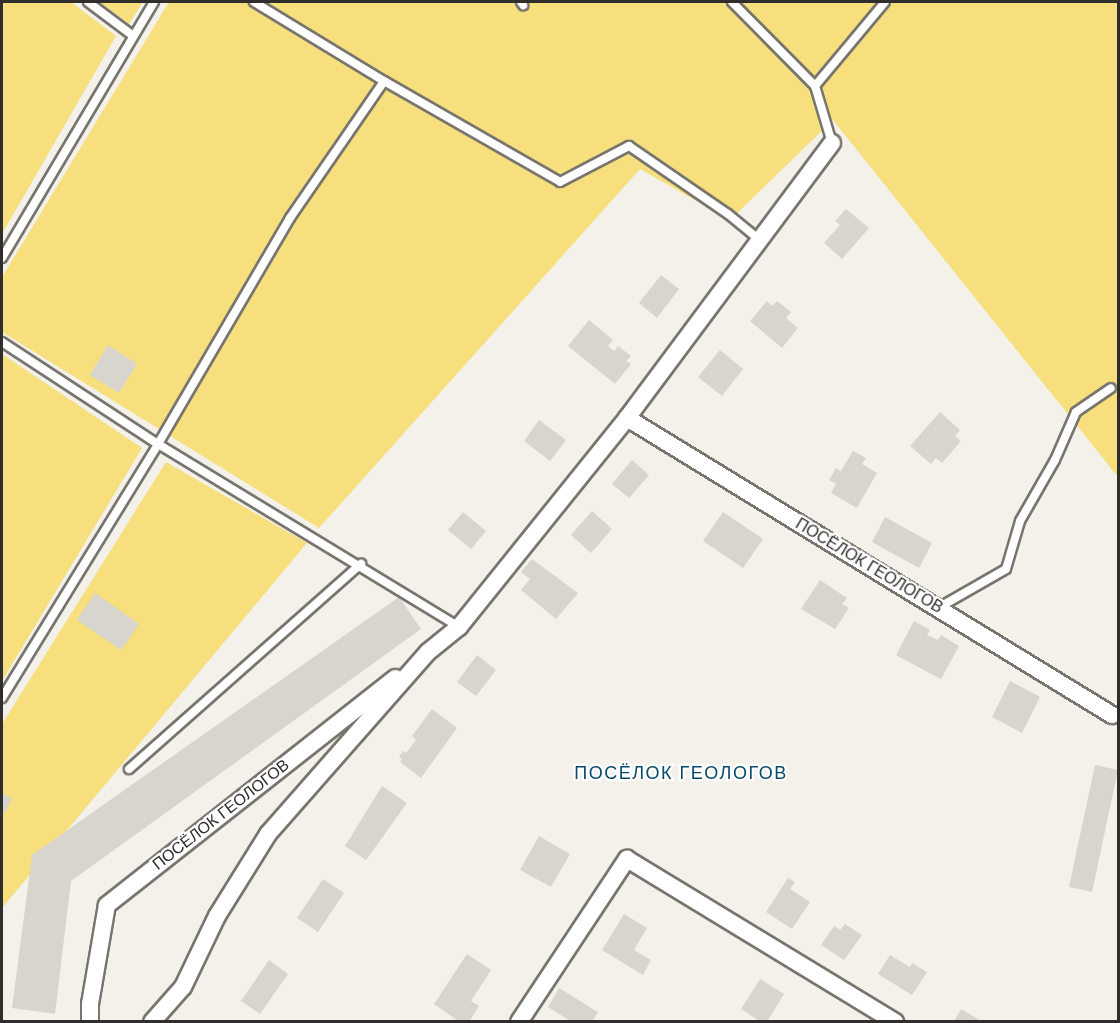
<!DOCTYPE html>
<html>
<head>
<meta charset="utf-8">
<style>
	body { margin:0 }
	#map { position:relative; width:1120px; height:1023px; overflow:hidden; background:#f3f1e9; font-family:Arial,sans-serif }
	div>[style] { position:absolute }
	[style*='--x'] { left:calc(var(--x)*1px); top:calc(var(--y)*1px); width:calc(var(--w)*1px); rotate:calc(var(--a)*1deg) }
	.green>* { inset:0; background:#f6df7c }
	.building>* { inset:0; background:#d7d5ce }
	.roads { filter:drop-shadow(2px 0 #77756e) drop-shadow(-2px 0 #77756e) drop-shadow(0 2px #77756e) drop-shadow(0 -2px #77756e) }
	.lane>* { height:8px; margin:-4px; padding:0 4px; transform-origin:4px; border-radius:4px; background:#fff }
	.street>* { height:16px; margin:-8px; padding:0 8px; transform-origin:8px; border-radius:8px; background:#fff }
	span { translate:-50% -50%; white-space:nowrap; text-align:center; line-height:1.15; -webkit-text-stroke:4.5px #fff; paint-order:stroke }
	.street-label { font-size:16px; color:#2f2e2c }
	.neighbourhood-label { font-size:18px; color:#084a69; letter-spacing:1.5px }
	.frame { position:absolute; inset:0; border:3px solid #2f2e2c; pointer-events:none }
</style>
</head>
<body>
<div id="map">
	<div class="green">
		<i style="clip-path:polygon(2px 2px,71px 2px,116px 36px,2px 234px)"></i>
		<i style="clip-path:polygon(100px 2px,143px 2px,129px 24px)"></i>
		<i style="clip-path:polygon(169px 2px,1118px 2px,1118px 477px,833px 120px,730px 220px,640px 169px,319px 528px,2px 332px,2px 277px)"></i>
		<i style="clip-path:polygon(2px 354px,142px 448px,2px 681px)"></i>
		<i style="clip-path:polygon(166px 462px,307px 543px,2px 908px,2px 724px)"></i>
	</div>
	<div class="building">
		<i style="clip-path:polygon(846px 209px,869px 228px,842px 259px,824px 243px,840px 225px,835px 221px)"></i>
		<i style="clip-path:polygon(661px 275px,679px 289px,657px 318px,639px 303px)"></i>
		<i style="clip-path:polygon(767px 301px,772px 306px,777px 301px,791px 312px,786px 318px,798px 328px,782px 348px,750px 321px)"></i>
		<i style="clip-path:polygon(589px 320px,613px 340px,608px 346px,614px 351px,618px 346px,631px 356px,626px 361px,631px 364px,615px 384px,568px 346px)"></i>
		<i style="clip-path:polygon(108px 345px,137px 364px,119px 393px,90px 375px)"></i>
		<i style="clip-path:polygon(720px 350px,743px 369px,722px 396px,698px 377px)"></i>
		<i style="clip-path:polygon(940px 412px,960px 430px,955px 436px,961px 441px,942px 463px,936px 458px,931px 464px,910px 446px)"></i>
		<i style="clip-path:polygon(539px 420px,566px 440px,550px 461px,524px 441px)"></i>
		<i style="clip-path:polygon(853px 451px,866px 458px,862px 464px,877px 473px,857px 508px,831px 493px,836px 484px,829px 480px,836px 468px,841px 471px)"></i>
		<i style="clip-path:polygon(632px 460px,649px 475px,629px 498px,612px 484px)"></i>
		<i style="clip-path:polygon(592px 511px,612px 529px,591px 553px,571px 535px)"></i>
		<i style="clip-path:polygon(463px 512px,486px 531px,471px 549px,448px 530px)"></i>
		<i style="clip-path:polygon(723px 512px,763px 539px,743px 568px,703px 541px)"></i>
		<i style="clip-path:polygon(885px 517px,932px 543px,919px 568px,872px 542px)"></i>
		<i style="clip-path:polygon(532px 559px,578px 593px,556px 619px,521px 590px,530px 579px,521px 572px)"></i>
		<i style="clip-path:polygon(820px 580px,847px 598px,842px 604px,849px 608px,835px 629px,801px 609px)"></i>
		<i style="clip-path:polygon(95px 593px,139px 624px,121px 650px,77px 620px)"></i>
		<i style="clip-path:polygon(399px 597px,421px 629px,71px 881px,55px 1014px,12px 1008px,32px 855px)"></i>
		<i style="clip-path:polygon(914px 621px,930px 630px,927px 635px,938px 640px,941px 635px,959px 646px,941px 679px,896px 655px)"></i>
		<i style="clip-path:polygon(477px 655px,496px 670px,476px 696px,457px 682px)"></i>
		<i style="clip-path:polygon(1010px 681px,1040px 697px,1022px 733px,992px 717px)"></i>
		<i style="clip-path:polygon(432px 709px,457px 728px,421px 778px,400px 762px,402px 759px,399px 757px,403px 751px,406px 753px,416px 740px,412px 736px)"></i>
		<i style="clip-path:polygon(1095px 765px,1118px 770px,1092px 892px,1069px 887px)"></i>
		<i style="clip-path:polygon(382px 786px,407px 803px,366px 860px,345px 846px)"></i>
		<i style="clip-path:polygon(2px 793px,12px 799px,2px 817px)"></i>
		<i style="clip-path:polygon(539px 836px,570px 854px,551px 887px,520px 870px)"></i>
		<i style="clip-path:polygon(788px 878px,795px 882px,790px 889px,810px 902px,792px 929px,766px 912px)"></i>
		<i style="clip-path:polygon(323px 879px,344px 893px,318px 932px,297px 918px)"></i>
		<i style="clip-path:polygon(624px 914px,647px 928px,634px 950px,651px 960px,643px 975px,602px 950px)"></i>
		<i style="clip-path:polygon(845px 924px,862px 935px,844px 960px,821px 945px,834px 926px,840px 930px)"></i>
		<i style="clip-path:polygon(467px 954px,491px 970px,471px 1001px,479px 1006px,469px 1022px,460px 1022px,434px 1004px)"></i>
		<i style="clip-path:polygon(890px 955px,910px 967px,912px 963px,927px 972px,912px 995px,878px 974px)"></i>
		<i style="clip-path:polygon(269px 960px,288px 974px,260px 1014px,241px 1001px)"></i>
		<i style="clip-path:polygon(760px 979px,784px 994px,767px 1022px,761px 1022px,741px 1009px)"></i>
		<i style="clip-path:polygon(559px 988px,598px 1012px,592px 1022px,572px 1022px,548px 1007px)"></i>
		<i style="clip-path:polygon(961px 1009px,983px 1022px,954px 1022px)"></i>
	</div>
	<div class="roads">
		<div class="lane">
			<i style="--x:88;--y:2;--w:55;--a:36.9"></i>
			<i style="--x:254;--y:2;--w:152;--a:31.3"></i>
			<i style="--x:384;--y:81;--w:203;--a:29.8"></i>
			<i style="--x:560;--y:182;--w:78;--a:-27.6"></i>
			<i style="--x:629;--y:146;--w:120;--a:34.5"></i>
			<i style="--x:728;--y:214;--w:43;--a:39.3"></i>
			<i style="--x:521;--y:2;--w:4;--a:56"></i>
			<i style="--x:732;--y:2;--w:118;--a:45.3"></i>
			<i style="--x:832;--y:143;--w:59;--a:-106.6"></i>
			<i style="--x:815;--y:86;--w:109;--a:-50.2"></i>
			<i style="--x:2;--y:258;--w:298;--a:-59.3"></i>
			<i style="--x:2;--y:342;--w:186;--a:33.2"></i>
			<i style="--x:158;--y:444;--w:352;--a:31.3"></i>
			<i style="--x:938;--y:608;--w:78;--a:-29.8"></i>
			<i style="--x:1006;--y:569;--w:50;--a:-73.7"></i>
			<i style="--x:1020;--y:521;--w:70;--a:-60.2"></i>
			<i style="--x:1055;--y:460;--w:52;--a:-66.4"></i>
			<i style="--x:1076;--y:412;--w:42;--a:-34.4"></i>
			<i style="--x:2;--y:698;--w:298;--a:-58.4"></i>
			<i style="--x:158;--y:444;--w:262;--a:-59.7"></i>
			<i style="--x:290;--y:218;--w:166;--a:-55.5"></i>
			<i style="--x:129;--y:769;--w:310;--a:-41.5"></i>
		</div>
		<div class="street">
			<i style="--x:627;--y:418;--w:569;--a:31.48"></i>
			<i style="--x:90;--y:1022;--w:18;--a:-90"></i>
			<i style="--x:90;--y:1004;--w:100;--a:-80.3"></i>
			<i style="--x:107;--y:905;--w:367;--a:-38.2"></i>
			<i style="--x:152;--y:1022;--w:47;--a:-48.5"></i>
			<i style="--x:183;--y:987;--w:79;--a:-64.4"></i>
			<i style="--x:217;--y:916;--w:97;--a:-58.1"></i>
			<i style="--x:268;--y:834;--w:242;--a:-48.7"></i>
			<i style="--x:428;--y:652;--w:40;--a:-39"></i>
			<i style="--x:459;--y:627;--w:268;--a:-51.2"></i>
			<i style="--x:627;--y:418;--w:343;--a:-53.3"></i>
			<i style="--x:519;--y:1022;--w:196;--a:-56.5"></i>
			<i style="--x:627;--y:859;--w:314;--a:31.3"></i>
		</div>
	</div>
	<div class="street-label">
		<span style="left:869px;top:566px;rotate:31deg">ПОСЁЛОК ГЕОЛОГОВ</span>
		<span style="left:221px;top:815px;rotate:-38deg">ПОСЁЛОК ГЕОЛОГОВ</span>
	</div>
	<div class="neighbourhood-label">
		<span style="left:681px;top:773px">ПОСЁЛОК ГЕОЛОГОВ</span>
	</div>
	<div class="frame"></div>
</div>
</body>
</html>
